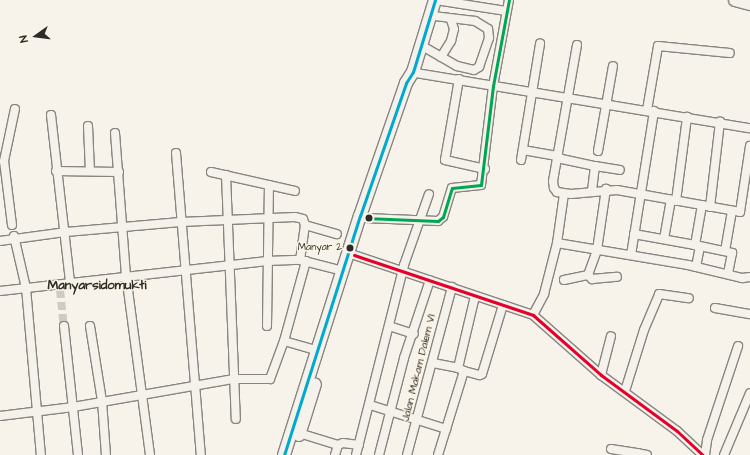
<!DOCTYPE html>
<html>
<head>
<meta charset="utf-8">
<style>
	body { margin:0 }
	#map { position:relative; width:750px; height:455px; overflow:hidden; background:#f7f3ea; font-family:"Architects Daughter",sans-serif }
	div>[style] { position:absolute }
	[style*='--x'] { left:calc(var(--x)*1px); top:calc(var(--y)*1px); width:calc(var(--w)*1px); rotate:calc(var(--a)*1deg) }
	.minor-tunnel>* { height:8px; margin-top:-4px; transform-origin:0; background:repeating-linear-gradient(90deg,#cecbc4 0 8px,transparent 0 12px) }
	.roads { filter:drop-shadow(1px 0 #878581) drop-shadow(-1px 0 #878581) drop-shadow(0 1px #878581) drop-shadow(0 -1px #878581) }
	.minor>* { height:8px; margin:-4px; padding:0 4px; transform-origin:4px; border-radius:4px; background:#f5f2ec }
	.highway>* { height:12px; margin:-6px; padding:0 6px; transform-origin:6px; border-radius:6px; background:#f5f2ec }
	.bus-1>* { height:3px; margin:-1.5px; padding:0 1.5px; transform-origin:1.5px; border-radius:1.5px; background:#00a9ce }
	.bus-2>* { height:3px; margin:-1.5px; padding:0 1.5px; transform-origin:1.5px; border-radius:1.5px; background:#00a651 }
	.bus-3>* { height:3px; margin:-1.5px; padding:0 1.5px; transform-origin:1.5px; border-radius:1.5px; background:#e4002b }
	.dots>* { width:11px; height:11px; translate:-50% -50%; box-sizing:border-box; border:2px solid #fcf5e5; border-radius:50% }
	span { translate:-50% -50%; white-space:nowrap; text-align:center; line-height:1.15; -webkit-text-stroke:3px #fcf5e5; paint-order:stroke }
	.bus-label { font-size:10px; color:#2b2b2b }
	.right { translate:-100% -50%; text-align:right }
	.street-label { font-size:11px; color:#2b2b2b }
	.quarter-label { font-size:13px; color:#2b2b2b; font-weight:700 }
	.north { position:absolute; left:16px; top:16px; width:40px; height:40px; -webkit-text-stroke:3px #fcf5e5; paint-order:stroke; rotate:256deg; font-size:11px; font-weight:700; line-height:16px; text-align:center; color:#2b2b2b }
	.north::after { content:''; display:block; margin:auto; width:14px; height:18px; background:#2b2b2b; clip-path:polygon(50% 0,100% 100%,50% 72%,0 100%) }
</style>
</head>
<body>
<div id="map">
	<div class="minor-tunnel">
		<i style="--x:60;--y:290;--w:36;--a:84"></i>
	</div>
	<div class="roads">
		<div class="minor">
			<i style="--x:442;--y:1;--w:65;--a:8.9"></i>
			<i style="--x:577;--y:45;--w:138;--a:100"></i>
			<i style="--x:553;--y:181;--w:7;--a:82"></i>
			<i style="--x:554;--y:188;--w:5;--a:53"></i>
			<i style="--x:557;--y:192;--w:14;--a:8"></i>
			<i style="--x:571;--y:194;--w:46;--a:-5"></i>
			<i style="--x:617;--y:190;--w:125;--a:10.1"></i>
			<i style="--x:740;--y:212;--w:67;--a:-81.4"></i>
			<i style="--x:424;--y:47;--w:38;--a:30"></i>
			<i style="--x:457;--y:66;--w:17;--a:13"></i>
			<i style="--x:474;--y:70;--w:6;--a:-31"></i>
			<i style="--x:479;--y:67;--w:31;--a:-71"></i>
			<i style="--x:489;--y:38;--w:9;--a:-96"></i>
			<i style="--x:488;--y:29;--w:15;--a:-148"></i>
			<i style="--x:475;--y:21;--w:38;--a:-173"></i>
			<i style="--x:441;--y:57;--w:19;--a:-58"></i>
			<i style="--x:451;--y:41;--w:12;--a:-76"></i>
			<i style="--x:454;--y:29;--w:9;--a:-108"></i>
			<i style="--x:416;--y:73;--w:338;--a:9.4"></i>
			<i style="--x:459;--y:79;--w:82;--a:99.8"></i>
			<i style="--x:445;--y:160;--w:41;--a:12.7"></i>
			<i style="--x:647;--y:110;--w:65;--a:-80.2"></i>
			<i style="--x:658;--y:46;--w:72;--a:5.6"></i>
			<i style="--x:51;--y:115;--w:168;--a:83.5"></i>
			<i style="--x:88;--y:126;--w:45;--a:87.5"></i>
			<i style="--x:115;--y:133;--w:142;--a:85.6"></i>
			<i style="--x:126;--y:275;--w:182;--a:82.4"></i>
			<i style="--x:523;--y:150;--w:36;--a:10"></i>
			<i style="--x:598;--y:151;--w:86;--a:-80"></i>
			<i style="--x:176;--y:153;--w:303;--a:85.3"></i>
			<i style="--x:557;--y:158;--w:39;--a:12"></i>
			<i style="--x:595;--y:166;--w:26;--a:97"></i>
			<i style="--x:521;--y:160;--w:118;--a:-80.7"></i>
			<i style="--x:595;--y:166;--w:25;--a:9"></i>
			<i style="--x:56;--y:171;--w:63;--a:0.9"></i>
			<i style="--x:211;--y:172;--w:86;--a:12.7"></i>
			<i style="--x:226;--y:175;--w:244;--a:87.7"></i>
			<i style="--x:676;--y:201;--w:85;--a:-82.5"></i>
			<i style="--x:702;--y:205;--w:41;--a:99.9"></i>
			<i style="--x:695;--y:245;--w:38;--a:12"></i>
			<i style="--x:732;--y:253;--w:21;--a:101"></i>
			<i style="--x:710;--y:207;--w:86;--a:-83.3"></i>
			<i style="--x:365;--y:218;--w:73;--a:2.4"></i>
			<i style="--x:438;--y:221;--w:6;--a:-39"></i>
			<i style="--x:443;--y:217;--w:30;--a:-73"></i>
			<i style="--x:452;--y:188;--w:29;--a:-6"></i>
			<i style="--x:481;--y:185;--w:100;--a:-83.1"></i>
			<i style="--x:493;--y:86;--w:87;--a:-79.5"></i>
			<i style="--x:12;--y:225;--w:64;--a:-97.1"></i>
			<i style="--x:4;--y:161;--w:53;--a:-78.1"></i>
			<i style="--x:305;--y:225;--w:33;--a:16"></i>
			<i style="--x:634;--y:234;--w:62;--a:10.2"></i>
			<i style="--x:14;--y:236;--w:53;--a:77"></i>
			<i style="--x:26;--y:288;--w:168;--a:84.9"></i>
			<i style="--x:664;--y:239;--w:40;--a:-80"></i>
			<i style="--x:0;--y:241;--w:67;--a:-7.8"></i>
			<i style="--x:66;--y:232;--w:115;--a:-5"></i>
			<i style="--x:181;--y:222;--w:114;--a:-2.5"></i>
			<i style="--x:295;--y:217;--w:8;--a:14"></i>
			<i style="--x:303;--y:219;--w:6;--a:72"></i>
			<i style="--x:305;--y:225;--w:35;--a:98"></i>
			<i style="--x:557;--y:243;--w:49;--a:-81.9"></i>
			<i style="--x:725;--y:251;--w:41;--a:-80.1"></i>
			<i style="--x:354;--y:255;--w:189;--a:18.5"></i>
			<i style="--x:533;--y:315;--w:91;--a:41.4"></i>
			<i style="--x:601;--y:375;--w:94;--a:36.4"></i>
			<i style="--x:677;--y:431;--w:35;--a:43"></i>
			<i style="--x:631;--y:255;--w:146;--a:-80.9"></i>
			<i style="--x:696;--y:267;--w:21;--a:-79"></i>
			<i style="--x:588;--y:275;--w:27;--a:-70"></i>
			<i style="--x:597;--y:250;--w:62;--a:-81.6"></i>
			<i style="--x:564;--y:280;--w:25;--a:-12"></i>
			<i style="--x:588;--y:275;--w:6;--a:45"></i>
			<i style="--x:592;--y:279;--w:25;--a:-5"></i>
			<i style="--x:0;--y:291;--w:269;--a:-6.4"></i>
			<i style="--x:267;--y:261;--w:33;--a:-2"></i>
			<i style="--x:300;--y:260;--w:44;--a:14.3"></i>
			<i style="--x:715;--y:308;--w:36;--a:10"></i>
			<i style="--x:533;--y:315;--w:24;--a:-62"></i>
			<i style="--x:544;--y:294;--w:53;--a:-75.7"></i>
			<i style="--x:557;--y:243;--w:133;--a:9.5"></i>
			<i style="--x:688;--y:265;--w:56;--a:13.5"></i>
			<i style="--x:742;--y:278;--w:8;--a:-7"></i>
			<i style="--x:64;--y:326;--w:130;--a:83.8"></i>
			<i style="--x:90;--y:326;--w:76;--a:80.9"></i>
			<i style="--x:102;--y:401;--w:54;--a:85.8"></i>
			<i style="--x:267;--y:326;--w:141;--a:-89.2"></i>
			<i style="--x:389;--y:326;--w:26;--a:18"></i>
			<i style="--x:284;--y:341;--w:36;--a:16"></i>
			<i style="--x:433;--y:363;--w:25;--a:11"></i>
			<i style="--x:464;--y:371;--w:16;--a:15"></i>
			<i style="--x:479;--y:375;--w:3;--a:-18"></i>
			<i style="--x:482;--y:374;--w:72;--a:-73.1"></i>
			<i style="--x:601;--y:375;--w:40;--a:-75.6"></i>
			<i style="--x:625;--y:391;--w:64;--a:-72.7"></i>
			<i style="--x:644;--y:330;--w:39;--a:-67"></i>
			<i style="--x:659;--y:294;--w:30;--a:8"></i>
			<i style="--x:370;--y:405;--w:80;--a:17.5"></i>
			<i style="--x:0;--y:416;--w:74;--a:-7"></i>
			<i style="--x:73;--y:407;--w:162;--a:-9.9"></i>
			<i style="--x:233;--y:379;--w:37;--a:0"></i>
			<i style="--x:270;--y:379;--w:40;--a:-69.8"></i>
			<i style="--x:284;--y:341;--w:83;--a:-74.6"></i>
			<i style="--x:299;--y:433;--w:41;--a:17.1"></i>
			<i style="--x:611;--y:449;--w:26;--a:9"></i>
			<i style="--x:637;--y:453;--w:2;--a:90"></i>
			<i style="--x:637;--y:453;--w:10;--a:11"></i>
			<i style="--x:335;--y:455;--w:10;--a:-73"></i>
			<i style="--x:338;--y:445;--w:5;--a:-22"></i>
			<i style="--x:343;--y:443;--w:16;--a:7"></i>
			<i style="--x:356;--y:455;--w:196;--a:-75.8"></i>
			<i style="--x:404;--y:265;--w:75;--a:-70.6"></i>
			<i style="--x:379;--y:455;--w:100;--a:-75.5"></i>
			<i style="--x:404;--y:358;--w:82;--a:-71.6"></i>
			<i style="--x:407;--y:455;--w:174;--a:-75"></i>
			<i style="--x:438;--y:455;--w:88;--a:-72.8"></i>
			<i style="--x:464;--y:371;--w:7;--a:-153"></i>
			<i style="--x:458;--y:368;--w:74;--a:-76.7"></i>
			<i style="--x:705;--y:455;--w:15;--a:-82"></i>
			<i style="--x:707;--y:440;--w:99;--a:-71.7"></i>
			<i style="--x:724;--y:455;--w:67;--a:-67.2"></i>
		</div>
		<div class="highway">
			<i style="--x:735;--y:0;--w:16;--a:15"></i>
			<i style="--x:299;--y:435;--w:53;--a:-72.6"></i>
			<i style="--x:284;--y:455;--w:251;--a:-72.4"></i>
			<i style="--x:360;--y:216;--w:141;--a:-70.9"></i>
			<i style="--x:406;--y:83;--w:13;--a:-58"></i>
			<i style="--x:413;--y:72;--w:75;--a:-73"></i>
		</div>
	</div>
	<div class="bus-1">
		<i style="--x:284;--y:455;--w:251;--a:-72.4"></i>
		<i style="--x:360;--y:216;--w:141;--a:-70.9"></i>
		<i style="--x:406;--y:83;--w:13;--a:-58"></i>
		<i style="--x:413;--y:72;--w:75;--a:-73"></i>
	</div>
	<div class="bus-2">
		<i style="--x:365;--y:218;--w:73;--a:2.4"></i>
		<i style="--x:438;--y:221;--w:6;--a:-39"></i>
		<i style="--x:443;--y:217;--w:30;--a:-73"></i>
		<i style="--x:452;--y:188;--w:29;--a:-6"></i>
		<i style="--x:481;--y:185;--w:100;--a:-83.1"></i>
		<i style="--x:493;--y:86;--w:87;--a:-79.5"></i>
	</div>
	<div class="bus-3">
		<i style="--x:354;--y:255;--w:189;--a:18.5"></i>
		<i style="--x:533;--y:315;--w:91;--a:41.4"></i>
		<i style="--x:601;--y:375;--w:94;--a:36.4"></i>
		<i style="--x:677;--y:431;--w:35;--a:43"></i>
	</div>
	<div class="dots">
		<i style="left:369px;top:218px;background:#2b2b2b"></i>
		<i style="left:350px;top:248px;background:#2b2b2b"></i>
	</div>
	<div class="bus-label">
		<span class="right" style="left:342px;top:248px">Manyar 2</span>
	</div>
	<div class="street-label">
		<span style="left:419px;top:368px;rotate:-76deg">Jalan Makam Dalem VI</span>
	</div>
	<div class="quarter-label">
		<span style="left:97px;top:285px">Manyarsidomukti</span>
	</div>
	<div class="north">N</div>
</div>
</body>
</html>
